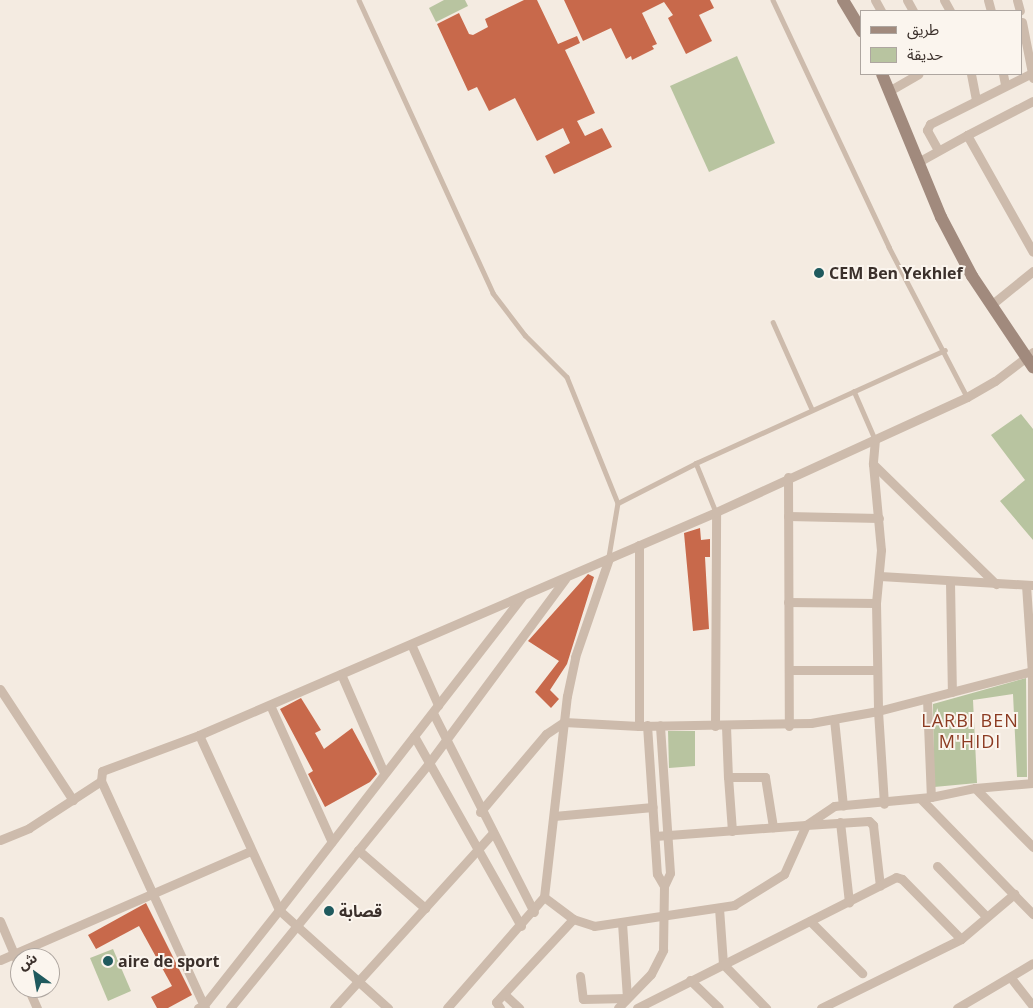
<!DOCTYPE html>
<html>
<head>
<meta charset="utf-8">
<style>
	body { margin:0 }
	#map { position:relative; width:1033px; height:1008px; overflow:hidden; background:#f4ebe1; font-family:"Open Sans","Noto Sans Arabic",sans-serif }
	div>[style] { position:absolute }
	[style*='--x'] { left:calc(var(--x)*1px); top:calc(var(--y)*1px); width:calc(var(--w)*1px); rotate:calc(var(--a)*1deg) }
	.green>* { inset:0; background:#b8c4a0 }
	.building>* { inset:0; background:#c8694b }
	.service>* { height:4.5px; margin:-2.25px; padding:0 2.25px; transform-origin:2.25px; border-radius:2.25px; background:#cdbbac }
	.minor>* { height:9px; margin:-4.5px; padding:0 4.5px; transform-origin:4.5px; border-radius:4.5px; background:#cdbbac }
	.secondary>* { height:12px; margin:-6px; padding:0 6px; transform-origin:6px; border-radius:6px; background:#a18a7d }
	.dots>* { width:14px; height:14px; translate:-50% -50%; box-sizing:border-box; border:2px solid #fbf5ee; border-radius:50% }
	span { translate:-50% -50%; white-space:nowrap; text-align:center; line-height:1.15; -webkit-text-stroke:4px #fbf5ee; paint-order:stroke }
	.poi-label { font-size:16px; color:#3b302b; font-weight:700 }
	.left { translate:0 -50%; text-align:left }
	.neighbourhood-label { font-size:18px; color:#8c3b22; letter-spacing:1px }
	.legend { position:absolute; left:860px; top:10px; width:162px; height:65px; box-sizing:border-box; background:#fbf5ee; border:1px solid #aea6a0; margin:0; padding:6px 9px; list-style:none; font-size:15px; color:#3b302b }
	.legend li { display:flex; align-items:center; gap:10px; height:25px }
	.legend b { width:25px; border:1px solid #aea6a0 }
	.north { position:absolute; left:10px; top:948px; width:50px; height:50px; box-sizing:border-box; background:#fbf5ee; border:1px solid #aea6a0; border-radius:50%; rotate:328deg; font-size:14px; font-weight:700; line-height:20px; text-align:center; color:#3b302b }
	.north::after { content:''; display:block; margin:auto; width:18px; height:22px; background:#1f5a5e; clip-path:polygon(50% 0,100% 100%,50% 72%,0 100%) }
</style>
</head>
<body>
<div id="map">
	<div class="green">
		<i style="clip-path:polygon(444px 0,465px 0,468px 6px,436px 22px,429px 8px)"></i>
		<i style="clip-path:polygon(737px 56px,775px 143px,709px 172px,670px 86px)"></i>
		<i style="clip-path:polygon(1021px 414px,1033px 429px,1033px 540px,1000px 501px,1025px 480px,991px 435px)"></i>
		<i style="clip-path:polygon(1026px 678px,1027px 777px,1017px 777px,1013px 694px,973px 700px,977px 783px,934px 787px,933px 704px)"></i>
		<i style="clip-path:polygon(668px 731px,695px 731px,695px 766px,669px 768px)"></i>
		<i style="clip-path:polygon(113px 949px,131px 991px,108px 1001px,90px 958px)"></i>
	</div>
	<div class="building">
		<i style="clip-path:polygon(524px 0,537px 0,558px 44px,577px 36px,580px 43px,565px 50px,595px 113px,577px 121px,585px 136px,602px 128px,612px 147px,554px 174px,545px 156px,570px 143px,563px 128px,537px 141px,515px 98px,489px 111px,477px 87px,468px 91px,437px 24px,459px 13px,469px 34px,473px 35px,488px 27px,485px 19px)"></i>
		<i style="clip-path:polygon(564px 0,710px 0,714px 8px,699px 15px,712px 41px,686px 54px,668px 18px,673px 15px,664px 2px,642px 13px,657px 44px,652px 46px,654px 49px,632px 60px,631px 56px,626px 59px,611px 28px,583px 41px)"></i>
		<i style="clip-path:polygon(700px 528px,701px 540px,710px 539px,710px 557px,705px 557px,709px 629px,693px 631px,684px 533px)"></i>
		<i style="clip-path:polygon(588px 574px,594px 577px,567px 664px,550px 690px,559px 699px,551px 708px,535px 692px,559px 661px,528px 641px)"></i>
		<i style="clip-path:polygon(301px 698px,321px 730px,315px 733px,324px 749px,352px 728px,377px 774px,370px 782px,325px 807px,308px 774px,313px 771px,280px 709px)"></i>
		<i style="clip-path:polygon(146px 903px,192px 995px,168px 1008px,157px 1008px,151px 997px,172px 986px,139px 926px,96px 949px,88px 935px)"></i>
	</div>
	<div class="service">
		<i style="--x:359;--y:0;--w:322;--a:65.4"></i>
		<i style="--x:493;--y:293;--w:53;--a:52.7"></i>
		<i style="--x:525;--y:335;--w:59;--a:45"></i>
		<i style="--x:567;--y:377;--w:136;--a:68"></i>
		<i style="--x:618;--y:503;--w:55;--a:99.5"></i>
		<i style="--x:773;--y:0;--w:273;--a:64.8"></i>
		<i style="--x:889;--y:247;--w:169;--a:62.5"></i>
		<i style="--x:773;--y:322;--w:95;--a:65.9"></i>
		<i style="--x:854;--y:391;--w:52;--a:66.4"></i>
		<i style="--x:696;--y:463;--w:53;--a:67.8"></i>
		<i style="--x:618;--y:503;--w:88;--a:-27.1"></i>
		<i style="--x:696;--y:463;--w:273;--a:-24.4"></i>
	</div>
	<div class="minor">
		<i style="--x:875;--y:0;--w:13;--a:61"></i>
		<i style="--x:907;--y:0;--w:13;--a:61"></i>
		<i style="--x:944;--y:0;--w:13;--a:61"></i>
		<i style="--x:988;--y:0;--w:11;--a:75"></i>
		<i style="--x:1017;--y:0;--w:11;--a:75"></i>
		<i style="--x:1022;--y:22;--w:57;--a:78.9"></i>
		<i style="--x:971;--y:74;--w:25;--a:79"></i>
		<i style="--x:1003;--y:74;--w:10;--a:79"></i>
		<i style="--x:889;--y:91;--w:34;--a:-30"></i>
		<i style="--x:967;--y:135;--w:74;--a:-27.3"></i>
		<i style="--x:938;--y:150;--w:23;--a:-119"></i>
		<i style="--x:927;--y:130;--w:7;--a:-63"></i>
		<i style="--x:930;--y:124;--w:114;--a:-26.6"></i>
		<i style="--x:920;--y:161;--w:54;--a:-29"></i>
		<i style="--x:967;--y:135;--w:134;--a:60.6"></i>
		<i style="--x:991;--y:305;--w:54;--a:-39"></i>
		<i style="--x:875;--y:439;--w:25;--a:95"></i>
		<i style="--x:873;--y:464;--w:86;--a:84.7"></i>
		<i style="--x:881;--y:550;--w:53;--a:95.4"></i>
		<i style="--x:876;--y:603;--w:108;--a:88.9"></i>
		<i style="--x:878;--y:711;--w:93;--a:86.3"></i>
		<i style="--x:873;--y:464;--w:172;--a:44.3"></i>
		<i style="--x:788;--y:477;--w:249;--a:89.8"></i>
		<i style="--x:788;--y:516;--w:91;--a:1.3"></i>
		<i style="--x:639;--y:545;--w:181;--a:90"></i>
		<i style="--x:880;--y:576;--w:153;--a:3.4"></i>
		<i style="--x:950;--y:582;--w:110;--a:89"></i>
		<i style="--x:1026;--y:585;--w:87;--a:86.1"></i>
		<i style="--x:1032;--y:672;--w:111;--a:90"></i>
		<i style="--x:788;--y:602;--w:88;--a:0.7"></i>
		<i style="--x:411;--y:644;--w:67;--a:66.1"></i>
		<i style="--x:789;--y:670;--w:88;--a:0"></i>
		<i style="--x:341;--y:674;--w:108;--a:66.5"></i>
		<i style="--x:0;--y:689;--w:133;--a:56.7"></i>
		<i style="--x:927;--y:699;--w:98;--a:87.7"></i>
		<i style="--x:931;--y:797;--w:45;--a:-11.6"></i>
		<i style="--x:975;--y:788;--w:58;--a:-4.9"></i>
		<i style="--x:270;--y:705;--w:150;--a:65.7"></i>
		<i style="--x:433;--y:713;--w:223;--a:63.1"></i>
		<i style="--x:834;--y:719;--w:87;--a:84.1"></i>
		<i style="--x:647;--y:725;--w:149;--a:86.2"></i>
		<i style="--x:657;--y:874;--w:14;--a:60"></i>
		<i style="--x:715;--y:726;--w:214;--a:-89.7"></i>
		<i style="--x:726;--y:726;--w:51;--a:87.8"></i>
		<i style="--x:199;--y:735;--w:192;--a:65.4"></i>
		<i style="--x:279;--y:910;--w:147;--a:42"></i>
		<i style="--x:414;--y:736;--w:218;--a:60.6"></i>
		<i style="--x:975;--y:788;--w:83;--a:45.5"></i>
		<i style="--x:921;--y:799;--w:161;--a:45.8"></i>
		<i style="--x:480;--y:812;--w:102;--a:-49.8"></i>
		<i style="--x:546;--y:734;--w:22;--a:-34"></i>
		<i style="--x:564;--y:722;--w:75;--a:3.1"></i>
		<i style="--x:639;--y:726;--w:172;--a:-1"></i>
		<i style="--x:811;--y:723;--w:68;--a:-10.2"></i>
		<i style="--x:878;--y:711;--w:160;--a:-14.5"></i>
		<i style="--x:554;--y:816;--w:99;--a:-5.2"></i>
		<i style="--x:840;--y:822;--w:81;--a:83.6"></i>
		<i style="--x:732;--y:831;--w:54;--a:-94.2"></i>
		<i style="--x:728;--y:777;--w:37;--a:0"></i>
		<i style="--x:765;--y:777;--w:51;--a:80.9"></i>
		<i style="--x:655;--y:836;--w:151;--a:-4.2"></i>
		<i style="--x:806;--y:825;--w:34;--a:-34"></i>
		<i style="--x:834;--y:806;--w:97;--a:-5.3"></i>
		<i style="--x:0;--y:840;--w:31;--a:-22"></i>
		<i style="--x:29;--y:828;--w:86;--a:-33.1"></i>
		<i style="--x:358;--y:850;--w:89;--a:40.9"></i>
		<i style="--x:937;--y:866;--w:71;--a:45.6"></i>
		<i style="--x:544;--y:897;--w:36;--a:37"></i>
		<i style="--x:573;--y:919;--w:22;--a:18"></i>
		<i style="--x:594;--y:926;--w:142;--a:-8.5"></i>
		<i style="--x:734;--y:905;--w:59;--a:-31.8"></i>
		<i style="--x:784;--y:874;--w:54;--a:-65.8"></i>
		<i style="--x:806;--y:825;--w:63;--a:-3.6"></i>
		<i style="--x:869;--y:821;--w:6;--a:45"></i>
		<i style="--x:873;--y:825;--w:61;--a:83.5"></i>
		<i style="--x:719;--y:908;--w:56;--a:85.9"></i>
		<i style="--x:723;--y:964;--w:62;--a:45.7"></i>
		<i style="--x:0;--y:921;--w:51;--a:66.9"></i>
		<i style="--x:810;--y:921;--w:74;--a:45"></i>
		<i style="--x:0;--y:960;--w:274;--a:-23.5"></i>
		<i style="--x:580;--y:976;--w:23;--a:83"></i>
		<i style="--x:583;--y:999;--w:44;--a:-1.3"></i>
		<i style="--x:627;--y:998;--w:76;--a:-93.8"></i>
		<i style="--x:1011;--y:978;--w:36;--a:52"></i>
		<i style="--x:690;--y:980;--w:40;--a:44"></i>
		<i style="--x:28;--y:988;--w:22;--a:66"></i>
		<i style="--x:504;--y:994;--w:21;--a:43"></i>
		<i style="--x:198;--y:1008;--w:7;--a:-27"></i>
		<i style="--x:204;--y:1005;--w:121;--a:-51.7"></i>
		<i style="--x:279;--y:910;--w:396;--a:-52.2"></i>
		<i style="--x:205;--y:1008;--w:250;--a:-114.6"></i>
		<i style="--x:101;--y:781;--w:10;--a:-84"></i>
		<i style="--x:102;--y:771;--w:103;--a:-20.4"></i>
		<i style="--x:199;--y:735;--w:563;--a:-23.33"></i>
		<i style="--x:716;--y:512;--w:276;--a:-24.6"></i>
		<i style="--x:967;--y:397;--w:32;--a:-30"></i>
		<i style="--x:995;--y:381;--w:48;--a:-37.3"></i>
		<i style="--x:230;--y:1008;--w:316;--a:-50.9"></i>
		<i style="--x:429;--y:763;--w:229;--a:-53.5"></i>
		<i style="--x:334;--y:1008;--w:235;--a:-47.8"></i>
		<i style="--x:447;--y:1008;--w:147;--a:-48.9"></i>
		<i style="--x:544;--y:897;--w:202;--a:-83.5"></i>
		<i style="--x:567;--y:696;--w:40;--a:-78"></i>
		<i style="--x:575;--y:657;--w:105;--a:-71"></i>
		<i style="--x:500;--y:1008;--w:7;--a:-124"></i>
		<i style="--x:496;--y:1002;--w:113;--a:-47.1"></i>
		<i style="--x:618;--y:1008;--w:47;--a:-45.9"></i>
		<i style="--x:651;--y:974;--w:27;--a:-63"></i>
		<i style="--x:663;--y:950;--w:64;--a:-89.1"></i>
		<i style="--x:664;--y:886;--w:14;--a:-65"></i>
		<i style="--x:670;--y:873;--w:148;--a:-93.9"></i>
		<i style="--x:637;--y:1008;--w:290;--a:-26.8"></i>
		<i style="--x:896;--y:877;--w:6;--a:18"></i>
		<i style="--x:902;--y:879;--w:84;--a:45.5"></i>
		<i style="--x:821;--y:1008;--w:156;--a:-26.2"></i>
		<i style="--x:961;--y:939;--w:70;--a:-40.3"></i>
		<i style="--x:957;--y:1008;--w:88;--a:-30.6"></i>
	</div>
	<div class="secondary">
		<i style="--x:843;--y:0;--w:37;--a:59"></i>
		<i style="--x:882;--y:74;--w:155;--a:67.6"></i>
		<i style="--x:941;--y:217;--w:67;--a:62.3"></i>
		<i style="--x:972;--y:276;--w:110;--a:56.2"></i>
	</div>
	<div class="dots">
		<i style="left:819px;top:273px;background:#1f5a5e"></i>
		<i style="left:329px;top:911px;background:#1f5a5e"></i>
		<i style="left:108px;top:961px;background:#1f5a5e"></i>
	</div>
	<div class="poi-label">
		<span class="left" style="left:829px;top:273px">CEM Ben Yekhlef</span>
		<span class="left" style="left:339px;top:911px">قصابة</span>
		<span class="left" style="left:118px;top:961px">aire de sport</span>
	</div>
	<div class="neighbourhood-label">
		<span style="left:970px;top:731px">LARBI BEN<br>M'HIDI</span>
	</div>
	<ul class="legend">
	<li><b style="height:6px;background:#a18a7d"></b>طريق</li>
	<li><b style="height:14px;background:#b8c4a0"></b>حديقة</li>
	</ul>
	<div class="north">ش</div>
</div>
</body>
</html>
